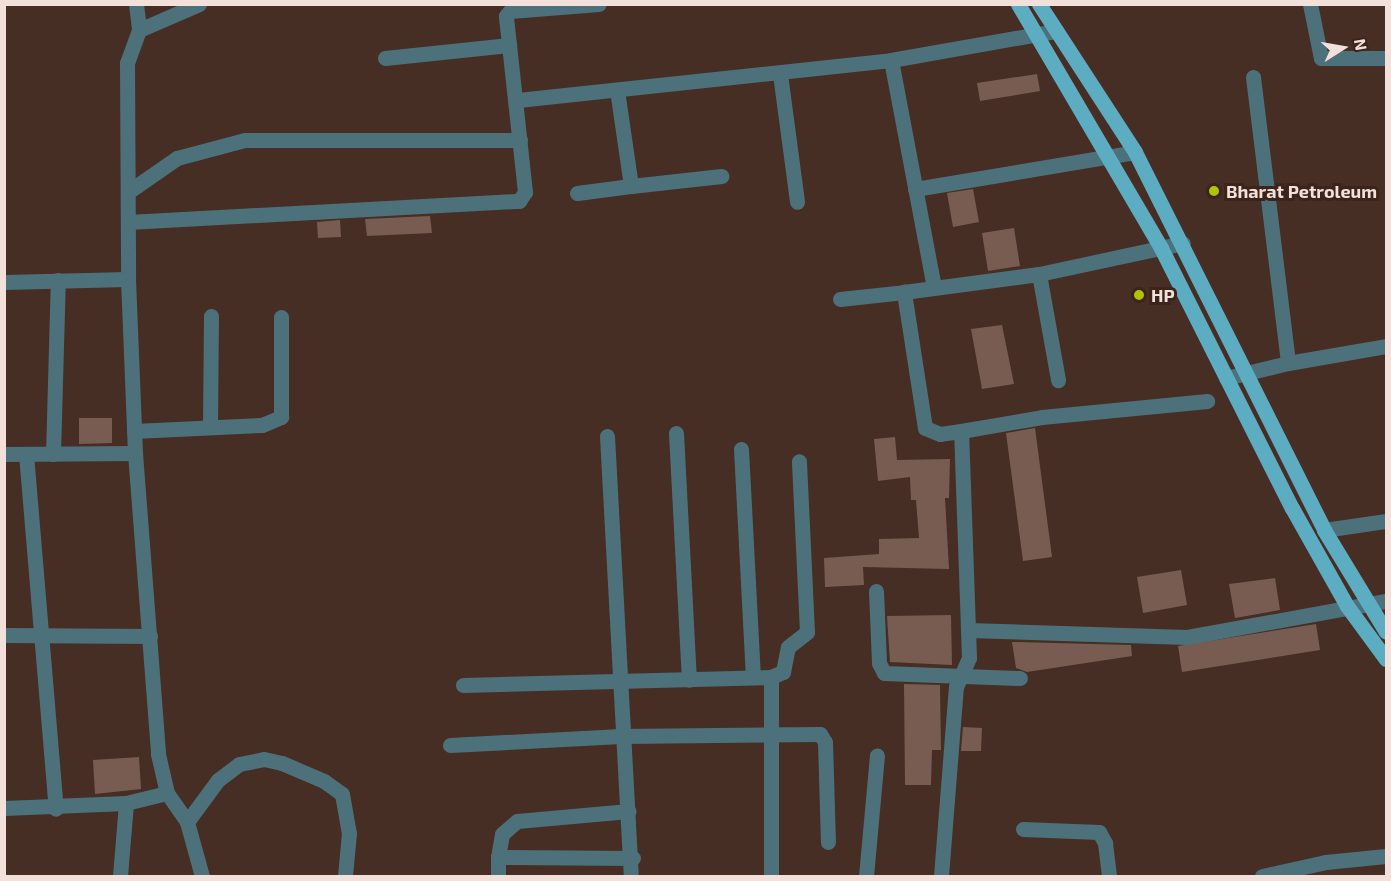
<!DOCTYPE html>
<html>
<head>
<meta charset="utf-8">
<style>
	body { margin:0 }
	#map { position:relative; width:1391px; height:881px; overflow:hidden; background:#462e24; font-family:"Exo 2",sans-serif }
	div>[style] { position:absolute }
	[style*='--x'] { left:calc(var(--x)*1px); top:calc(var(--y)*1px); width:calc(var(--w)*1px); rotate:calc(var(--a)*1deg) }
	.building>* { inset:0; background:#785c51 }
	.minor>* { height:15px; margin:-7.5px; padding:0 7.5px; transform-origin:7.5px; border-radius:7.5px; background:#4c717b }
	.major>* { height:15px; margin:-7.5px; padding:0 7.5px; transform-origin:7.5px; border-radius:7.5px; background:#5cadc2 }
	.dots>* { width:16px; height:16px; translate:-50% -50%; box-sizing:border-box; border:3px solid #3c241a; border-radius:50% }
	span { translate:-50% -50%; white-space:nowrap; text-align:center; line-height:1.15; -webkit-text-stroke:6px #3c241a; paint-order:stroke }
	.poi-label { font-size:18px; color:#f2e1db; font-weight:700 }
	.left { translate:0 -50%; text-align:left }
	.frame { position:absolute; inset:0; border:6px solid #f2e1db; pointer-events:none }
	.north { position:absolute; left:1313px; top:18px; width:60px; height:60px; -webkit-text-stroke:4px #3c241a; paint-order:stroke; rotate:79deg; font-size:16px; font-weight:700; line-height:24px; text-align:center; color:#f2e1db }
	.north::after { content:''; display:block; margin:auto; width:21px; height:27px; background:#f2e1db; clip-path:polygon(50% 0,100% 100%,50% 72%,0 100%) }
</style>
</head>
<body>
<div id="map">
	<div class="building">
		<i style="clip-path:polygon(1037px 74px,1040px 91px,980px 101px,977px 83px)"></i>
		<i style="clip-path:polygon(973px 189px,979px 222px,953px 227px,947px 193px)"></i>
		<i style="clip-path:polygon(430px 216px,432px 233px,367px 236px,365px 219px)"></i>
		<i style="clip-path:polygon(340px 220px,341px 237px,318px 238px,317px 222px)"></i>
		<i style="clip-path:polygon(1014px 228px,1020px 266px,988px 271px,982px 233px)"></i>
		<i style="clip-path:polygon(1002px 325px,1014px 384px,982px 389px,971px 329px)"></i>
		<i style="clip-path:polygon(79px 418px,112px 418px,112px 443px,79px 444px)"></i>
		<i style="clip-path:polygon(1035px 428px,1052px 557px,1023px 561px,1006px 433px)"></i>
		<i style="clip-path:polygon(895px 437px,897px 460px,950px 459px,949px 498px,945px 498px,949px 569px,863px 567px,864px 585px,825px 587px,824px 558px,879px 554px,879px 539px,919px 538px,916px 500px,911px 500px,910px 477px,878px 481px,874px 439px)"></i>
		<i style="clip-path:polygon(1181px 570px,1187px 605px,1143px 613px,1137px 577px)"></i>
		<i style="clip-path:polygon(1275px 578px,1280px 610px,1235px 618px,1229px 584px)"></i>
		<i style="clip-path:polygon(951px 615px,952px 665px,890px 662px,887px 616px)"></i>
		<i style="clip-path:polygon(1316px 624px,1320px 650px,1182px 672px,1178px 646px)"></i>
		<i style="clip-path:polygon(1012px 642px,1131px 645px,1132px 656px,1027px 672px,1016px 668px)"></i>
		<i style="clip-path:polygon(904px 684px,940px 685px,941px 750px,932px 750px,931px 785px,905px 785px)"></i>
		<i style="clip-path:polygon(963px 727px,982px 728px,981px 751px,961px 751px)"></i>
		<i style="clip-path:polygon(139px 757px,141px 789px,95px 794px,93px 760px)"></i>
	</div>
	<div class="minor">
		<i style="--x:136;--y:4;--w:26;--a:83"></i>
		<i style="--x:199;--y:4;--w:65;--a:156.6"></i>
		<i style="--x:139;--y:30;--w:35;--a:110"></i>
		<i style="--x:127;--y:63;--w:216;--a:89.7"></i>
		<i style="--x:128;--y:279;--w:174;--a:87.7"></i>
		<i style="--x:135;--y:453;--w:302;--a:85.6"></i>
		<i style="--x:158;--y:754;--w:40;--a:77"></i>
		<i style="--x:167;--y:793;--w:35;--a:55"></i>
		<i style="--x:187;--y:822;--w:56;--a:74.5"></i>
		<i style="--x:1310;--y:4;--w:55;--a:78.5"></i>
		<i style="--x:1321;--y:58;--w:65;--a:0"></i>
		<i style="--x:385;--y:58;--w:125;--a:-6"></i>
		<i style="--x:891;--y:60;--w:168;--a:-10"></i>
		<i style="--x:780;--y:74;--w:129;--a:82.4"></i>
		<i style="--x:1253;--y:77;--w:288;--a:83"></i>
		<i style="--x:617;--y:90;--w:97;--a:81.7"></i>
		<i style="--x:631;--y:186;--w:91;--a:-6.3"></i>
		<i style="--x:518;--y:100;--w:375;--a:-6.1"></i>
		<i style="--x:891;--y:60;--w:231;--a:79.3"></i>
		<i style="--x:915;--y:189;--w:223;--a:-9.5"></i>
		<i style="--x:128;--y:192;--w:60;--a:-34.8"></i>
		<i style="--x:177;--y:158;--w:70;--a:-14.8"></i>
		<i style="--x:245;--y:140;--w:275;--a:0"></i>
		<i style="--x:577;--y:193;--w:54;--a:-7.4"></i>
		<i style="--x:128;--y:222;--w:392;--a:-3.1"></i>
		<i style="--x:519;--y:201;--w:11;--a:-56"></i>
		<i style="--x:525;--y:192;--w:177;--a:-96.2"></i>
		<i style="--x:506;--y:16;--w:6;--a:-51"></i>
		<i style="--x:510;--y:11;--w:89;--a:-4.5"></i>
		<i style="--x:1039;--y:274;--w:108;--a:79.8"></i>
		<i style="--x:4;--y:282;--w:124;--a:-1.4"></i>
		<i style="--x:840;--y:299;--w:64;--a:-6.2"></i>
		<i style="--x:1226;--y:378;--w:64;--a:-13.6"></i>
		<i style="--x:1288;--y:363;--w:99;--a:-9.8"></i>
		<i style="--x:210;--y:427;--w:111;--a:-89.5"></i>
		<i style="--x:134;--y:431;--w:128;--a:-2.7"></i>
		<i style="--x:262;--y:425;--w:21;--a:-23"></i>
		<i style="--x:281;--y:417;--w:100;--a:-90"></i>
		<i style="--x:961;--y:431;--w:82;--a:-9.8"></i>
		<i style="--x:1042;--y:417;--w:166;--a:-5.5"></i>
		<i style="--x:676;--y:433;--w:247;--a:87"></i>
		<i style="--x:607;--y:436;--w:441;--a:86.9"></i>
		<i style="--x:741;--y:449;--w:228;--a:87"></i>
		<i style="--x:4;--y:454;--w:131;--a:-0.4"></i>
		<i style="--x:26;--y:454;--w:356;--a:85.2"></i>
		<i style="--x:53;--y:454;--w:174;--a:-88.4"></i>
		<i style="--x:1324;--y:530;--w:63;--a:-8.3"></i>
		<i style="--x:876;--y:591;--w:72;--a:87.6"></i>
		<i style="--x:879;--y:663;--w:11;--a:63"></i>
		<i style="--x:884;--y:673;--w:136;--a:2.1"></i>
		<i style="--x:968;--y:630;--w:219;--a:1.8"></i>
		<i style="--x:1187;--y:637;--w:202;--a:-10.3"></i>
		<i style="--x:4;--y:635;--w:146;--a:0.4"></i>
		<i style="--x:771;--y:677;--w:13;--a:-23"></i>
		<i style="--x:783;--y:672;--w:25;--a:-79"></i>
		<i style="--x:788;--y:647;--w:24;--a:-38"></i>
		<i style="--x:807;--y:632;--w:171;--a:-92.7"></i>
		<i style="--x:463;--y:685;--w:308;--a:-1.5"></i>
		<i style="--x:771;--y:677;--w:199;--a:90"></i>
		<i style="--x:450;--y:745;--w:171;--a:-3"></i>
		<i style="--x:621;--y:736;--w:199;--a:-0.6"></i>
		<i style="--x:820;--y:734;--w:9;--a:58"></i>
		<i style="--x:825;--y:742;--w:100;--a:88.3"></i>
		<i style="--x:4;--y:808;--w:122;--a:-2.3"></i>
		<i style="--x:126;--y:803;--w:42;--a:-13.7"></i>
		<i style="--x:187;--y:822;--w:52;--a:-53.6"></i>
		<i style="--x:218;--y:780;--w:26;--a:-37"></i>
		<i style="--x:239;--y:764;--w:25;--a:-11"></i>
		<i style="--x:264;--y:759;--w:18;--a:13"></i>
		<i style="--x:282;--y:763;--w:46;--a:23.2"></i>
		<i style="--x:324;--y:781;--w:22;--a:36"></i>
		<i style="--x:342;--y:794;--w:40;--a:80"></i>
		<i style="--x:349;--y:833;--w:43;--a:95.3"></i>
		<i style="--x:1023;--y:829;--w:76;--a:2.3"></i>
		<i style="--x:1099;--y:832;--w:13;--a:61"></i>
		<i style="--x:1105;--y:843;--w:33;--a:83"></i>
		<i style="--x:498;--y:857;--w:23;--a:-80"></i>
		<i style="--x:502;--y:834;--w:20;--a:-41"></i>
		<i style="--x:517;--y:821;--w:112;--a:-5.1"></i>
		<i style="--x:120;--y:876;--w:73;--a:-85.3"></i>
		<i style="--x:498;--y:876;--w:19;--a:-90"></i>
		<i style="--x:498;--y:857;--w:135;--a:0.4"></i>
		<i style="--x:866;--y:876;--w:121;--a:-84.8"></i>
		<i style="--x:941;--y:876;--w:190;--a:-85.5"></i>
		<i style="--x:956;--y:687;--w:32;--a:-66"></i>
		<i style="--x:969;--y:658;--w:227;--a:-92"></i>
		<i style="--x:961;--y:431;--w:21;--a:172"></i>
		<i style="--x:940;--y:434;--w:16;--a:-158"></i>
		<i style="--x:925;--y:428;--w:138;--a:-98.8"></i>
		<i style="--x:904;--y:292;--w:136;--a:-7.6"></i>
		<i style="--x:1039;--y:274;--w:147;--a:-12.1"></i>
		<i style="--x:1262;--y:876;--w:66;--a:-12.3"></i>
		<i style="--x:1326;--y:862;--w:60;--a:-5.7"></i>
	</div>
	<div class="major">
		<i style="--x:1018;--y:4;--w:283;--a:59.6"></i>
		<i style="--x:1161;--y:248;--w:291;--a:63.3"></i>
		<i style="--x:1292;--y:508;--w:112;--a:60.7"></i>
		<i style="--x:1347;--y:606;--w:66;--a:53.7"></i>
		<i style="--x:1039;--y:4;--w:176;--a:57"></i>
		<i style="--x:1135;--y:152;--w:423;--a:63.4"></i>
		<i style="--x:1324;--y:530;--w:119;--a:58.7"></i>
	</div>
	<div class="dots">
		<i style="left:1214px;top:191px;background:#afc504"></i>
		<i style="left:1139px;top:295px;background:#afc504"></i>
	</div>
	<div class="poi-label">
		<span class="left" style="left:1226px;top:191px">Bharat Petroleum</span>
		<span class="left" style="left:1151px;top:295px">HP</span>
	</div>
	<div class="frame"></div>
	<div class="north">N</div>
</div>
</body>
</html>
